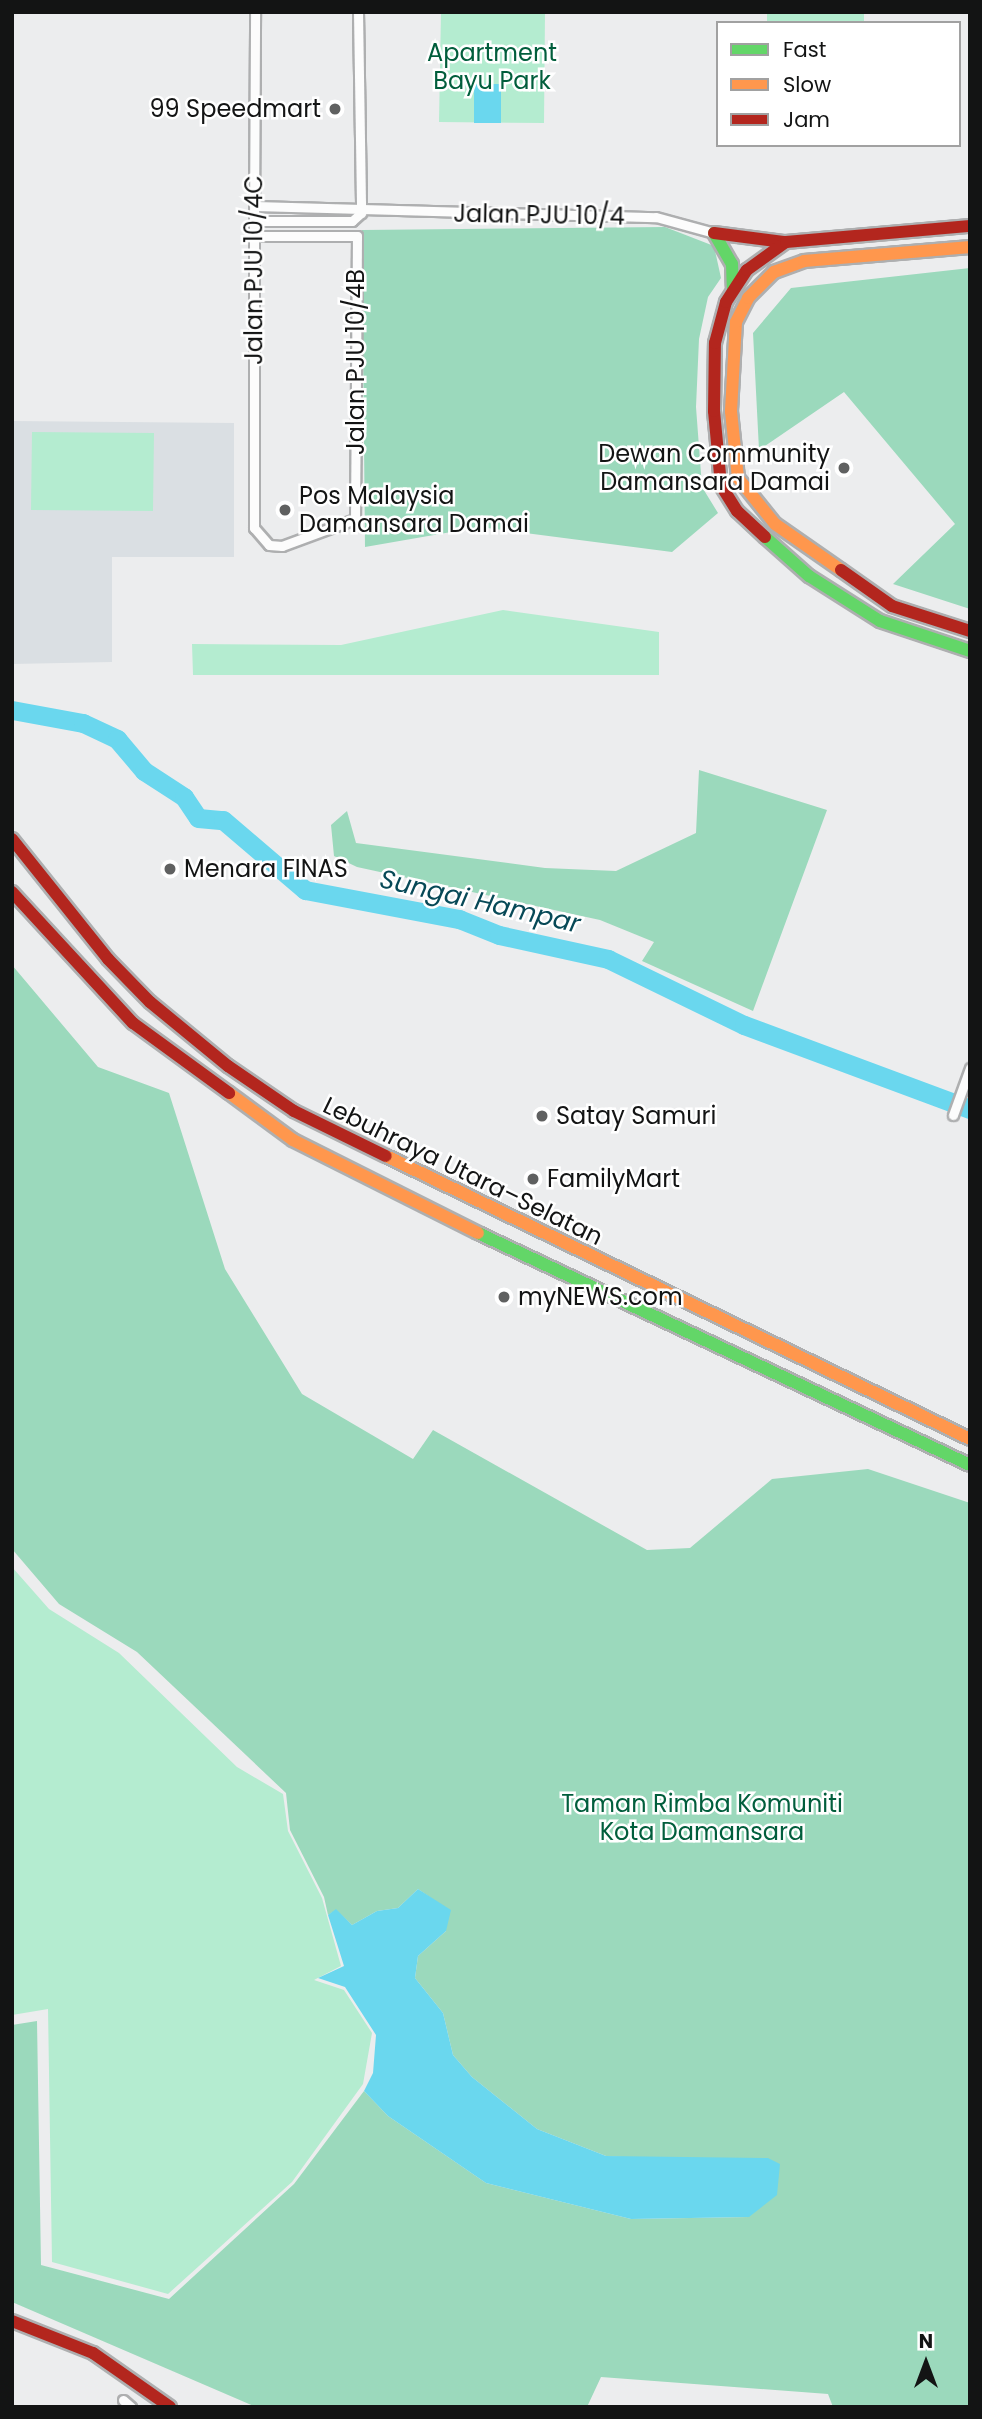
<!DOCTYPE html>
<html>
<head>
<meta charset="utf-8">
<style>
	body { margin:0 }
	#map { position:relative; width:982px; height:2419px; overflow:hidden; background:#ecedee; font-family:Poppins,sans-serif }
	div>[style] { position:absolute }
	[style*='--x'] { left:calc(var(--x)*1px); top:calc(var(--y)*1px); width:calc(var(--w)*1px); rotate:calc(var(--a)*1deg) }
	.built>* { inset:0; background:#dadfe3 }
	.green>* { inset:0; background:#b4ecd0 }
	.forest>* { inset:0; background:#9bd9bc }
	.water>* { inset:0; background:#6ad7ee }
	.river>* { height:19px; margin:-9.5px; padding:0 9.5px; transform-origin:9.5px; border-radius:9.5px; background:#6ad7ee }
	.roads { filter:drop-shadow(2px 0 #aeafb0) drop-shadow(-2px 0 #aeafb0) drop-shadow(0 2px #aeafb0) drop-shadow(0 -2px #aeafb0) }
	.street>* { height:9px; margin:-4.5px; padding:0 4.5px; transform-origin:4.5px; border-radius:4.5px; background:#fcfcfc }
	.fast>* { height:12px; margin:-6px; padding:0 6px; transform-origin:6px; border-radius:6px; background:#63d668 }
	.slow>* { height:12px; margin:-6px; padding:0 6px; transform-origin:6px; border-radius:6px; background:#ff974d }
	.jam>* { height:12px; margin:-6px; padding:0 6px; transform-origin:6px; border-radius:6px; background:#b3261e }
	.dots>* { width:19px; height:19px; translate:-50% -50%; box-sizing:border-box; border:4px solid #fff; border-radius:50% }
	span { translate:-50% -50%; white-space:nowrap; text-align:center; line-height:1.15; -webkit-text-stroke:5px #fff; paint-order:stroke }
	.park-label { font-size:24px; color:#015e3c }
	.poi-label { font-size:24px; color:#131414 }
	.right { translate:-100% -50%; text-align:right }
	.left { translate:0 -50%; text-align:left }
	.street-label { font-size:24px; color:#131414 }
	.water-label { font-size:26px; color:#074957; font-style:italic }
	.frame { position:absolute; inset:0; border:14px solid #131414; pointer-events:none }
	.legend { position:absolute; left:716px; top:21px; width:245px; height:126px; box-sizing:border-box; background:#fff; border:2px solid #a1a1a1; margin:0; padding:9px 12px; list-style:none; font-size:21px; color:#131414 }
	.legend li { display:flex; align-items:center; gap:14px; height:35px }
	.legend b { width:35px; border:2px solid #a1a1a1 }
	.north { position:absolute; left:891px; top:2328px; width:70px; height:70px; -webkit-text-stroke:5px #fff; paint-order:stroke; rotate:0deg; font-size:19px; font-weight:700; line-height:28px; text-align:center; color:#131414 }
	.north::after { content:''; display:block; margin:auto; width:24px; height:32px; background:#131414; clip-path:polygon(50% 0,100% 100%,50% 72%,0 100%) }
</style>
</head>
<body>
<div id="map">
	<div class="built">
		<i style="clip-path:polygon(12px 421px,234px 423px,234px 557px,112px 557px,112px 662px,12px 664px)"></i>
	</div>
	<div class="green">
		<i style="clip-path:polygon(441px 12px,545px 12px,544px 123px,439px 122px)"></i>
		<i style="clip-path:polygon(767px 12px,864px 12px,864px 23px,767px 23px)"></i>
		<i style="clip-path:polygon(32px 432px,154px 433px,153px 511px,31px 510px)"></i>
		<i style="clip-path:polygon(503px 610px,659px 632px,659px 675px,193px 675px,192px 644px,341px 645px)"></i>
		<i style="clip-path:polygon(12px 1567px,49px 1609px,119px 1653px,237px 1767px,283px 1794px,288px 1831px,322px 1898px,341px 1966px,314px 1980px,344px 1990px,372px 2033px,363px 2084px,292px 2182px,168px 2294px,52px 2262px,48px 2009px,12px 2015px)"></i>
	</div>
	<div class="forest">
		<i style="clip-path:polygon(665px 227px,714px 246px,721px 278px,708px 297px,699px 339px,696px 407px,702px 487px,718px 513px,672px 552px,480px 527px,365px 547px,362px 230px)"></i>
		<i style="clip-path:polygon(970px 268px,970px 609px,893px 584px,955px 524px,844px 392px,759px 450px,753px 333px,791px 288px)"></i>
		<i style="clip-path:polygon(699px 770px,827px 810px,753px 1011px,642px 961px,654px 942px,600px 920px,357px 867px,334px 856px,331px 825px,347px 811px,356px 843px,545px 868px,616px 871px,696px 833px)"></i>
		<i style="clip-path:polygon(12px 965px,98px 1067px,169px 1093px,225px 1269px,302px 1394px,413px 1459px,433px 1430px,647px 1550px,690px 1548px,772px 1479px,868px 1469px,970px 1503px,970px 2407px,833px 2407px,828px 2394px,601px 2377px,587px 2407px,256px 2407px,12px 2302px,12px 2025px,37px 2021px,41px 2265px,169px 2299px,294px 2184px,364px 2091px,388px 2116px,486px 2183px,631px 2219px,749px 2217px,654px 2159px,606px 2156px,537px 2129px,472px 2077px,453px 2055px,443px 2013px,415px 1978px,418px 1956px,446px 1931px,434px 1900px,418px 1889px,398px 1908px,377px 1911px,352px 1925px,336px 1910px,328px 1915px,324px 1897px,290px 1830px,286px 1793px,137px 1652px,59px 1604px,12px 1549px)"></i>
	</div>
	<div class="water">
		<i style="clip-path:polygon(474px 84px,501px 84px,501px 123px,474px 123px)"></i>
		<i style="clip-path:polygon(418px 1889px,451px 1910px,446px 1931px,418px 1956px,415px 1978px,443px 2013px,453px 2055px,472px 2077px,537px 2129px,606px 2156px,768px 2158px,780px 2164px,777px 2195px,749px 2217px,631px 2219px,486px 2183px,388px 2116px,364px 2091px,373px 2073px,376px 2035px,345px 1987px,318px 1978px,344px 1966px,328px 1915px,336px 1909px,352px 1925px,377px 1911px,398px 1908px)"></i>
	</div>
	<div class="river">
		<i style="--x:12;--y:710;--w:72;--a:10.4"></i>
		<i style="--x:83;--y:723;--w:38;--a:25"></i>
		<i style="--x:117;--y:739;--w:42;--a:49.8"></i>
		<i style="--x:144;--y:771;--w:48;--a:33"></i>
		<i style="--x:184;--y:797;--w:25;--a:56"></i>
		<i style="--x:198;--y:818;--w:25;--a:5"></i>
		<i style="--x:223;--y:820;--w:108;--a:40.5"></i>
		<i style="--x:305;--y:890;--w:157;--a:10.7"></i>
		<i style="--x:459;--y:919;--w:43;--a:21.8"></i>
		<i style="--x:499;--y:935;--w:112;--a:12.4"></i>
		<i style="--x:608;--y:959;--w:151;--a:25.9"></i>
		<i style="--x:744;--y:1025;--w:241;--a:20.4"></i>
	</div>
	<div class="roads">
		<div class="street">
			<i style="--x:358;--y:12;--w:201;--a:89.1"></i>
			<i style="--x:255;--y:206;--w:401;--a:1.6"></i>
			<i style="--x:656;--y:217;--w:60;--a:15.4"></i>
			<i style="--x:254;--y:221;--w:98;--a:0"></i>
			<i style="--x:352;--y:221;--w:12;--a:-42"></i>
			<i style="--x:254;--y:236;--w:103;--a:0"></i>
			<i style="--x:357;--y:236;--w:283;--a:90.4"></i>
			<i style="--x:355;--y:519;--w:78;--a:159.7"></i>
			<i style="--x:282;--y:546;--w:13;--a:-176"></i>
			<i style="--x:269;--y:545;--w:23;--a:-131"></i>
			<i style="--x:254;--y:528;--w:307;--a:-90"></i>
			<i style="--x:254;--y:221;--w:209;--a:-89.7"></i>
			<i style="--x:953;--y:1115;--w:50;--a:-70.1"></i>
			<i style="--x:123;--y:2400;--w:11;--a:41"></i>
		</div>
		<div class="fast">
			<i style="--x:714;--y:233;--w:36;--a:60"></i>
			<i style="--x:732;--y:264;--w:23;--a:88"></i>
			<i style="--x:765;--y:537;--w:59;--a:41.6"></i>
			<i style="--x:809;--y:576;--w:84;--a:32.4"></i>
			<i style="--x:880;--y:621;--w:95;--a:18.4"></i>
			<i style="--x:478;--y:1233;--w:544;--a:25.25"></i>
		</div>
		<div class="slow">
			<i style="--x:841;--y:570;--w:80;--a:-145.1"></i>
			<i style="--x:775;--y:524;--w:59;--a:-128.8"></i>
			<i style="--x:738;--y:478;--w:67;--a:-96"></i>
			<i style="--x:731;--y:411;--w:89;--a:-86.8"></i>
			<i style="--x:736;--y:322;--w:27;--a:-63"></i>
			<i style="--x:748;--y:298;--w:37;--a:-45"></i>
			<i style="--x:774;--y:272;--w:32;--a:-20"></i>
			<i style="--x:804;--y:261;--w:167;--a:-4.8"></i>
			<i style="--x:229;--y:1093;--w:79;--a:36.3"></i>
			<i style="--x:293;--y:1140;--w:207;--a:26.7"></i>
			<i style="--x:386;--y:1156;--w:649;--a:25.85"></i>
		</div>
		<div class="jam">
			<i style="--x:714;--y:233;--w:70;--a:7.4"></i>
			<i style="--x:765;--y:537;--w:38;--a:-137"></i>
			<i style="--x:737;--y:511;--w:31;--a:-122"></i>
			<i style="--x:721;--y:485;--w:74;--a:-95.4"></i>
			<i style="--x:714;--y:411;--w:68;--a:-89.2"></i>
			<i style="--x:715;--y:343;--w:42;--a:-75"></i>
			<i style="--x:726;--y:302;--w:38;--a:-57"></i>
			<i style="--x:747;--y:270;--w:48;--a:-35.7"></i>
			<i style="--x:786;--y:242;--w:185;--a:-5"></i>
			<i style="--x:841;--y:570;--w:62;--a:35.2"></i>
			<i style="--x:892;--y:606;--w:82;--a:17.8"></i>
			<i style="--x:12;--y:839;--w:154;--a:51.3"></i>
			<i style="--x:108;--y:959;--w:60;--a:45.7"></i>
			<i style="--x:150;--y:1002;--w:101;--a:39.4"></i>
			<i style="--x:228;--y:1066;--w:80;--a:34.3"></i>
			<i style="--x:294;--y:1111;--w:102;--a:26.1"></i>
			<i style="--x:12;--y:892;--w:178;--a:47.3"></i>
			<i style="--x:133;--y:1023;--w:119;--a:36.1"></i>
			<i style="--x:12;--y:2321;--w:87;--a:21.6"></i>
			<i style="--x:93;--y:2353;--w:94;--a:35"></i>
		</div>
	</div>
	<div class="dots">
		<i style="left:335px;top:109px;background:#5f6060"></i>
		<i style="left:844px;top:468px;background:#5f6060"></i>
		<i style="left:285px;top:510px;background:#5f6060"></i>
		<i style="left:170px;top:869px;background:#5f6060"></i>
		<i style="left:542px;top:1116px;background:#5f6060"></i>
		<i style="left:533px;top:1179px;background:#5f6060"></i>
		<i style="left:504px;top:1297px;background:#5f6060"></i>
	</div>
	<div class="park-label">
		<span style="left:492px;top:67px">Apartment<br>Bayu Park</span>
		<span style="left:702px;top:1818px">Taman Rimba Komuniti<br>Kota Damansara</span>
	</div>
	<div class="poi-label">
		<span class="right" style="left:321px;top:109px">99 Speedmart</span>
		<span class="right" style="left:830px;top:468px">Dewan Community<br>Damansara Damai</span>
		<span class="left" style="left:299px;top:510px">Pos Malaysia<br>Damansara Damai</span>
		<span class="left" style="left:184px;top:869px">Menara FINAS</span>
		<span class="left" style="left:556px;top:1116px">Satay Samuri</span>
		<span class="left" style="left:547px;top:1179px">FamilyMart</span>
		<span class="left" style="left:518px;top:1297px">myNEWS.com</span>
	</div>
	<div class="street-label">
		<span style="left:539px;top:215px;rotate:1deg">Jalan PJU 10/4</span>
		<span style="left:254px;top:270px;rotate:-90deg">Jalan PJU 10/4C</span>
		<span style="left:356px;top:362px;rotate:-90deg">Jalan PJU 10/4B</span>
		<span style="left:463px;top:1171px;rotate:26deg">Lebuhraya Utara–Selatan</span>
	</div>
	<div class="water-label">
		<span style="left:480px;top:902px;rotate:13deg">Sungai Hampar</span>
	</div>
	<div class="frame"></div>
	<ul class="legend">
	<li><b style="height:9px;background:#63d668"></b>Fast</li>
	<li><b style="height:9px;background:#ff974d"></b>Slow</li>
	<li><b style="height:9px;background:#b3261e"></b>Jam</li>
	</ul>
	<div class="north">N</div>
</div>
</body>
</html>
